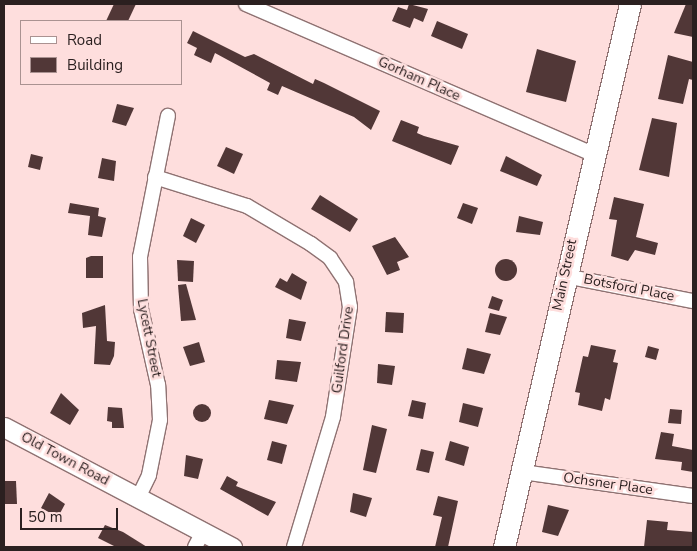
<!DOCTYPE html>
<html>
<head>
<meta charset="utf-8">
<style>
	body { margin:0 }
	#map { position:relative; width:697px; height:551px; overflow:hidden; background:#fededd; font-family:"Nunito Sans",sans-serif }
	div>[style] { position:absolute }
	[style*='--x'] { left:calc(var(--x)*1px); top:calc(var(--y)*1px); width:calc(var(--w)*1px); rotate:calc(var(--a)*1deg) }
	.building>* { inset:0; background:#513737 }
	.round { border-radius:50% }
	.roads { filter:drop-shadow(1px 0 #8f7272) drop-shadow(-1px 0 #8f7272) drop-shadow(0 1px #8f7272) drop-shadow(0 -1px #8f7272) }
	.street>* { height:14px; margin:-7px; padding:0 7px; transform-origin:7px; border-radius:7px; background:#fff }
	.secondary>* { height:19px; margin:-9.5px; padding:0 9.5px; transform-origin:9.5px; border-radius:9.5px; background:#fff }
	.primary>* { height:21px; margin:-10.5px; padding:0 10.5px; transform-origin:10.5px; border-radius:10.5px; background:#fff }
	span { translate:-50% -50%; white-space:nowrap; text-align:center; line-height:1.15; -webkit-text-stroke:5px #fededd; paint-order:stroke }
	.street-label { font-size:14px; color:#2b2020 }
	.frame { position:absolute; inset:0; border:5px solid #2b2020; pointer-events:none }
	.legend { position:absolute; left:20px; top:20px; width:162px; height:65px; box-sizing:border-box; background:#fededd; border:1px solid #aa9291; margin:0; padding:6px 9px; list-style:none; font-size:15px; color:#2b2020 }
	.legend li { display:flex; align-items:center; gap:10px; height:25px }
	.legend b { width:25px; border:1px solid #aa9291 }
	.scale { position:absolute; left:20px; top:508px; width:98px; height:22px; box-sizing:border-box; border:2px solid #2b2020; border-top:0; padding-left:6px; font-size:15px; line-height:18px; white-space:nowrap; color:#2b2020; -webkit-text-stroke:4px #fededd; paint-order:stroke }
</style>
</head>
<body>
<div id="map">
	<div class="building">
		<i style="clip-path:polygon(114px 4px,136px 4px,128px 21px,106px 21px)"></i>
		<i style="clip-path:polygon(409px 4px,428px 9px,423px 22px,414px 18px,410px 28px,392px 21px,398px 7px,407px 10px)"></i>
		<i style="clip-path:polygon(686px 4px,693px 4px,693px 37px,674px 33px)"></i>
		<i style="clip-path:polygon(437px 21px,468px 34px,462px 49px,431px 36px)"></i>
		<i style="clip-path:polygon(193px 31px,245px 57px,254px 54px,313px 84px,315px 79px,324px 83px,380px 111px,371px 130px,354px 117px,282px 86px,278px 95px,267px 90px,270px 83px,215px 53px,211px 63px,194px 55px,197px 48px,187px 43px)"></i>
		<i style="clip-path:polygon(537px 49px,576px 61px,566px 102px,526px 92px)"></i>
		<i style="clip-path:polygon(668px 55px,693px 62px,693px 80px,689px 79px,683px 104px,658px 99px)"></i>
		<i style="clip-path:polygon(117px 104px,134px 108px,126px 126px,112px 122px)"></i>
		<i style="clip-path:polygon(652px 118px,677px 123px,669px 177px,639px 170px)"></i>
		<i style="clip-path:polygon(401px 120px,419px 127px,417px 133px,424px 136px,459px 146px,451px 165px,392px 141px)"></i>
		<i style="clip-path:polygon(226px 147px,243px 154px,234px 174px,217px 166px)"></i>
		<i style="clip-path:polygon(31px 154px,43px 157px,40px 170px,28px 167px)"></i>
		<i style="clip-path:polygon(506px 156px,542px 175px,537px 186px,500px 171px)"></i>
		<i style="clip-path:polygon(102px 158px,116px 161px,114px 181px,98px 178px)"></i>
		<i style="clip-path:polygon(320px 195px,358px 219px,350px 232px,311px 209px)"></i>
		<i style="clip-path:polygon(614px 197px,644px 204px,636px 237px,658px 243px,655px 255px,635px 250px,628px 261px,611px 256px,617px 220px,609px 219px)"></i>
		<i style="clip-path:polygon(70px 203px,99px 208px,98px 216px,106px 218px,102px 237px,88px 235px,90px 216px,68px 213px)"></i>
		<i style="clip-path:polygon(463px 203px,478px 208px,472px 224px,457px 218px)"></i>
		<i style="clip-path:polygon(519px 216px,543px 222px,540px 235px,516px 232px)"></i>
		<i style="clip-path:polygon(191px 218px,205px 225px,196px 243px,183px 236px)"></i>
		<i style="clip-path:polygon(395px 237px,409px 257px,397px 262px,400px 270px,387px 275px,372px 246px)"></i>
		<i style="clip-path:polygon(91px 256px,103px 256px,103px 278px,86px 278px,86px 258px)"></i>
		<i class="round" style="left:495px;top:259px;width:22px;height:22px"></i>
		<i style="clip-path:polygon(177px 260px,194px 261px,193px 282px,178px 281px)"></i>
		<i style="clip-path:polygon(292px 273px,307px 282px,301px 300px,275px 287px,280px 278px,287px 282px)"></i>
		<i style="clip-path:polygon(186px 284px,196px 320px,181px 321px,178px 285px)"></i>
		<i style="clip-path:polygon(492px 296px,503px 300px,499px 311px,488px 308px)"></i>
		<i style="clip-path:polygon(105px 305px,107px 341px,115px 342px,114px 356px,110px 365px,94px 364px,96px 326px,83px 328px,82px 313px)"></i>
		<i style="clip-path:polygon(386px 312px,404px 313px,403px 333px,385px 332px)"></i>
		<i style="clip-path:polygon(490px 313px,507px 317px,500px 335px,485px 332px)"></i>
		<i style="clip-path:polygon(289px 319px,306px 322px,301px 341px,286px 338px)"></i>
		<i style="clip-path:polygon(199px 342px,205px 362px,190px 366px,183px 347px)"></i>
		<i style="clip-path:polygon(591px 345px,616px 350px,613px 362px,618px 363px,610px 400px,605px 398px,602px 411px,578px 405px,580px 393px,575px 392px,583px 356px,588px 357px)"></i>
		<i style="clip-path:polygon(648px 346px,659px 349px,656px 360px,645px 357px)"></i>
		<i style="clip-path:polygon(467px 348px,491px 354px,484px 374px,462px 369px)"></i>
		<i style="clip-path:polygon(277px 360px,301px 362px,297px 382px,275px 379px)"></i>
		<i style="clip-path:polygon(378px 364px,395px 366px,392px 385px,377px 383px)"></i>
		<i style="clip-path:polygon(61px 393px,79px 410px,70px 425px,50px 413px)"></i>
		<i style="clip-path:polygon(269px 400px,294px 405px,287px 424px,264px 419px)"></i>
		<i style="clip-path:polygon(412px 400px,426px 403px,423px 419px,408px 416px)"></i>
		<i style="clip-path:polygon(463px 403px,483px 408px,478px 427px,459px 422px)"></i>
		<i class="round" style="left:193px;top:404px;width:18px;height:18px"></i>
		<i style="clip-path:polygon(108px 407px,122px 408px,124px 428px,112px 428px,112px 422px,107px 421px)"></i>
		<i style="clip-path:polygon(670px 409px,682px 410px,681px 424px,668px 423px)"></i>
		<i style="clip-path:polygon(372px 425px,387px 429px,376px 473px,363px 470px)"></i>
		<i style="clip-path:polygon(661px 432px,674px 434px,672px 446px,693px 450px,693px 472px,681px 470px,682px 462px,655px 459px)"></i>
		<i style="clip-path:polygon(272px 441px,287px 445px,282px 464px,267px 460px)"></i>
		<i style="clip-path:polygon(450px 441px,469px 447px,464px 466px,445px 460px)"></i>
		<i style="clip-path:polygon(421px 449px,434px 452px,429px 473px,416px 470px)"></i>
		<i style="clip-path:polygon(186px 455px,203px 459px,198px 479px,184px 476px)"></i>
		<i style="clip-path:polygon(227px 476px,238px 482px,236px 486px,276px 502px,268px 516px,220px 489px)"></i>
		<i style="clip-path:polygon(4px 481px,16px 481px,17px 504px,4px 504px)"></i>
		<i style="clip-path:polygon(49px 493px,65px 504px,58px 517px,41px 508px)"></i>
		<i style="clip-path:polygon(353px 493px,372px 498px,366px 517px,350px 512px)"></i>
		<i style="clip-path:polygon(438px 496px,458px 501px,448px 547px,435px 547px,442px 517px,433px 515px)"></i>
		<i style="clip-path:polygon(548px 505px,569px 510px,558px 536px,542px 532px)"></i>
		<i style="clip-path:polygon(647px 520px,668px 522px,667px 530px,693px 532px,692px 547px,644px 547px)"></i>
		<i style="clip-path:polygon(105px 525px,123px 532px,147px 547px,116px 547px,98px 538px)"></i>
	</div>
	<div class="roads">
		<div class="street">
			<i style="--x:246;--y:4;--w:377;--a:23.4"></i>
			<i style="--x:155;--y:177;--w:96;--a:17.5"></i>
			<i style="--x:247;--y:206;--w:74;--a:30.7"></i>
			<i style="--x:311;--y:244;--w:24;--a:36"></i>
			<i style="--x:330;--y:258;--w:29;--a:56"></i>
			<i style="--x:346;--y:282;--w:25;--a:81"></i>
			<i style="--x:350;--y:307;--w:111;--a:98.8"></i>
			<i style="--x:333;--y:417;--w:136;--a:106.7"></i>
			<i style="--x:565;--y:276;--w:130;--a:11.1"></i>
			<i style="--x:522;--y:472;--w:173;--a:8"></i>
			<i style="--x:138;--y:498;--w:25;--a:-64"></i>
			<i style="--x:149;--y:475;--w:56;--a:-78.7"></i>
			<i style="--x:160;--y:420;--w:35;--a:-93"></i>
			<i style="--x:158;--y:385;--w:78;--a:-102.6"></i>
			<i style="--x:141;--y:309;--w:52;--a:-91.1"></i>
			<i style="--x:140;--y:257;--w:144;--a:-78.8"></i>
			<i style="--x:195;--y:547;--w:17;--a:-62"></i>
		</div>
		<div class="secondary">
			<i style="--x:4;--y:427;--w:258;--a:27.8"></i>
		</div>
		<div class="primary">
			<i style="--x:504;--y:547;--w:557;--a:-76.94"></i>
		</div>
	</div>
	<div class="street-label">
		<span style="left:419px;top:79px;rotate:24deg">Gorham Place</span>
		<span style="left:565px;top:275px;rotate:-78deg">Main Street</span>
		<span style="left:629px;top:288px;rotate:11deg">Botsford Place</span>
		<span style="left:149px;top:338px;rotate:79deg">Lycett Street</span>
		<span style="left:343px;top:350px;rotate:-82deg">Guilford Drive</span>
		<span style="left:65px;top:459px;rotate:28deg">Old Town Road</span>
		<span style="left:608px;top:484px;rotate:8deg">Ochsner Place</span>
	</div>
	<div class="frame"></div>
	<ul class="legend">
	<li><b style="height:6px;background:#fff"></b>Road</li>
	<li><b style="height:14px;background:#513737"></b>Building</li>
	</ul>
	<div class="scale">50 m</div>
</div>
</body>
</html>
